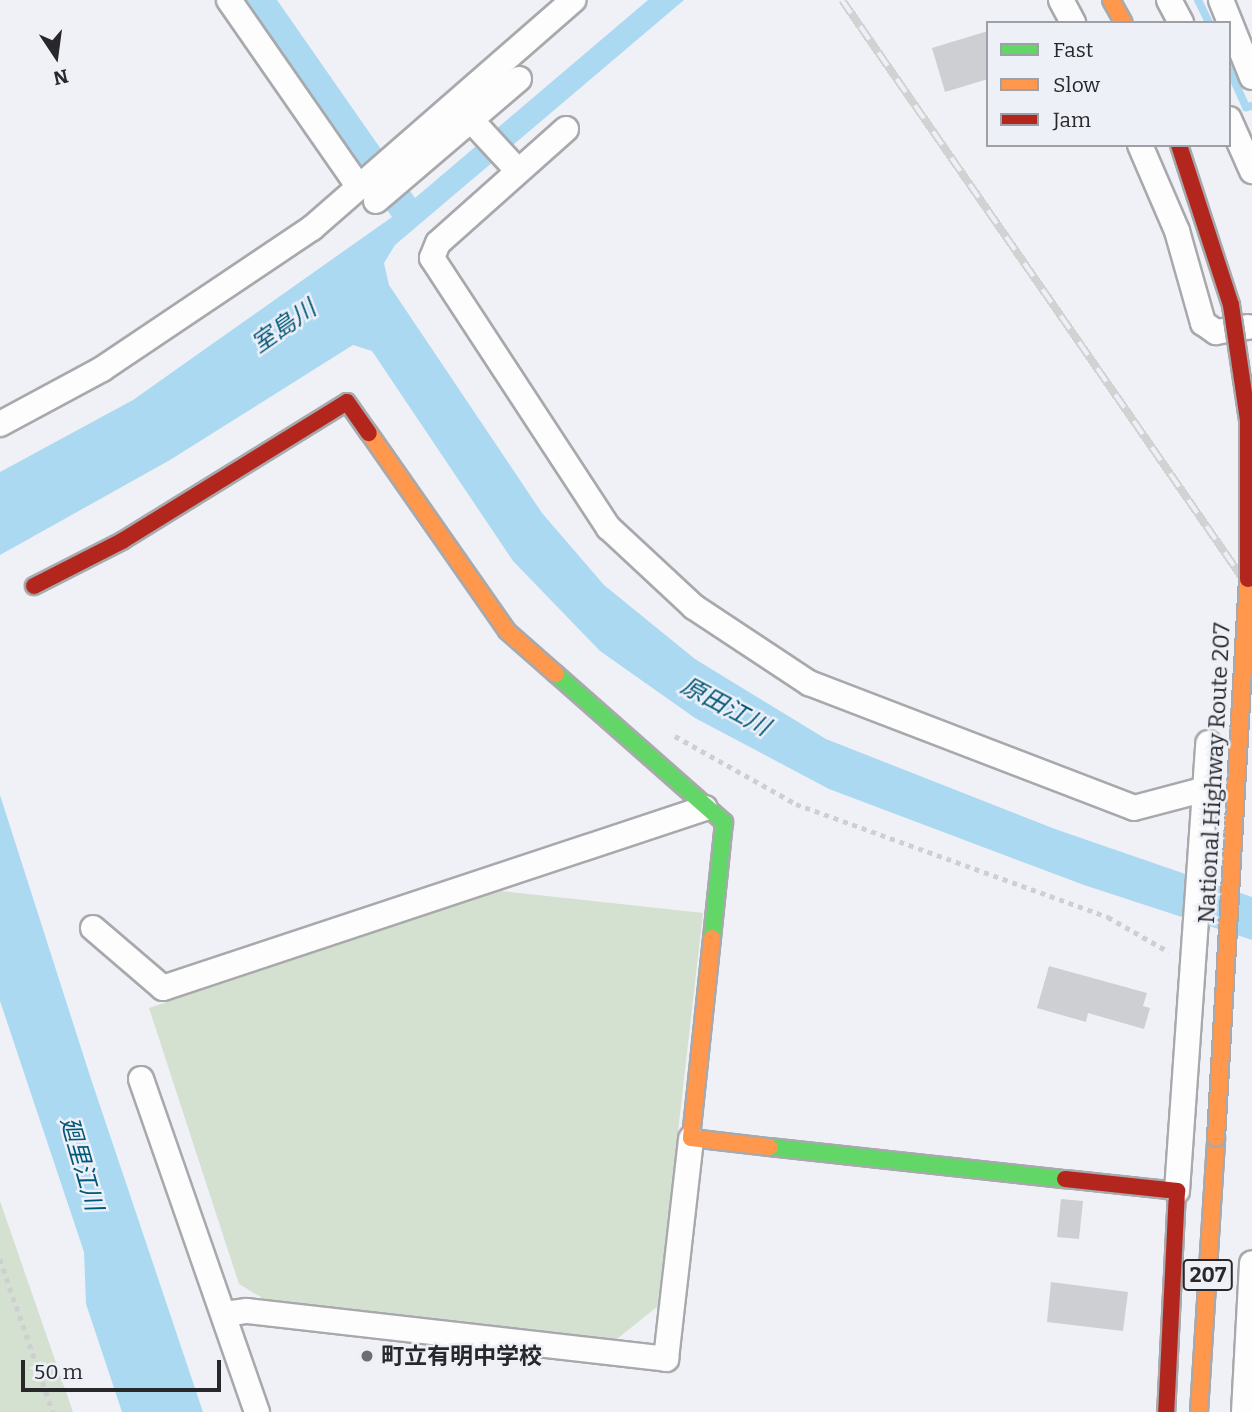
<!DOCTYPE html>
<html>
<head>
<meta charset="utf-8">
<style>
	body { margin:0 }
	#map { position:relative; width:1252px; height:1412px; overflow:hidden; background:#f0f1f6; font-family:Bitter,"Noto Sans JP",serif }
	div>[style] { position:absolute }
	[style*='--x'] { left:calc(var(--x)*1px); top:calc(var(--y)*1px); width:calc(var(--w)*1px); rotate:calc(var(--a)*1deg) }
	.green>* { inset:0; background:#d4e0d0 }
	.water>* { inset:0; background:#acd9f2 }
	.stream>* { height:8px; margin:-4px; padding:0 4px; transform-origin:4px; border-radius:4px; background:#acd9f2 }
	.building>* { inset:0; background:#cecfd2 }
	.path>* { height:4.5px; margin-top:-2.25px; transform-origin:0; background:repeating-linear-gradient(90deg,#cfcfd1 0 5px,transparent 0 10px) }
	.roads { filter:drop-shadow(2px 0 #a8a9ac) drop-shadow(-2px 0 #a8a9ac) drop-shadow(0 2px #a8a9ac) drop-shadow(0 -2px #a8a9ac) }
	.street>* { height:24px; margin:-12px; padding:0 12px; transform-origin:12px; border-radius:12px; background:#fdfdfe }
	.fast>* { height:16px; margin:-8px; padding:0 8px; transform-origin:8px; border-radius:8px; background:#63d668 }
	.slow>* { height:16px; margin:-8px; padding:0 8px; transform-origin:8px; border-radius:8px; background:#ff974d }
	.jam>* { height:16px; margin:-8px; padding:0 8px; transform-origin:8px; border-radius:8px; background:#b3261e }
	.rail>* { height:8px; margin-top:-4px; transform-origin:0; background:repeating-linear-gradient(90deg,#eef0f8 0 16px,#d1d2d2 0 32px); box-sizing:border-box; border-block:2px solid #d1d2d2 }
	.bridges { filter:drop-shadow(2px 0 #a8a9ac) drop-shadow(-2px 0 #a8a9ac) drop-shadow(0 2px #a8a9ac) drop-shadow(0 -2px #a8a9ac) }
	.slow-bridge>* { height:16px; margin:-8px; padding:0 8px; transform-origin:8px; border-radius:8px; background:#ff974d }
	.jam-bridge>* { height:16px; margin:-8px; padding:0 8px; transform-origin:8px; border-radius:8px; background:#b3261e }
	.dots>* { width:19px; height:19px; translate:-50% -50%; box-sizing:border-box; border:4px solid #eef0f8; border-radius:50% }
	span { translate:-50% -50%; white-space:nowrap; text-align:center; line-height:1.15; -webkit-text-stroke:5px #eef0f8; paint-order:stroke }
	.shield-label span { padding:2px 5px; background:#eef0f8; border:2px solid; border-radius:5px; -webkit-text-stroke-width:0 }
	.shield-label { font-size:21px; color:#28282b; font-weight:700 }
	.street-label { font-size:23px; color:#28282b }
	.poi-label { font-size:23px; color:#28282b; font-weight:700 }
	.left { translate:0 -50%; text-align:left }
	.water-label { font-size:24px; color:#005777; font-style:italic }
	.legend { position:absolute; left:986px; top:21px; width:245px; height:126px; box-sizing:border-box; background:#eef0f8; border:2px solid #9fa0a6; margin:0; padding:9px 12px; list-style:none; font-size:21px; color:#28282b }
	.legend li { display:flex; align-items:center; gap:14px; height:35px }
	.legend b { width:35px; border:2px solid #9fa0a6 }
	.north { position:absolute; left:21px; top:21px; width:70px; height:70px; -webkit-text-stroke:5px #eef0f8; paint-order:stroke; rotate:167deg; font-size:19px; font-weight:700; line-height:28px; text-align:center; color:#28282b }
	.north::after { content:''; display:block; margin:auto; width:24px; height:32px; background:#28282b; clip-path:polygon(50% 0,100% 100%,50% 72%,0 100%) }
	.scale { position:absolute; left:21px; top:1360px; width:200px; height:32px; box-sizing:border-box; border:4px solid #28282b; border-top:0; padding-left:9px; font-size:21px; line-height:24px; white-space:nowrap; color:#28282b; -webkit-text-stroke:5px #eef0f8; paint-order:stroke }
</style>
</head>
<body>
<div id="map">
	<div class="green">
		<i style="clip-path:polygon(501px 891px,703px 913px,658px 1306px,617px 1339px,264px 1299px,239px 1284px,149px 1008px)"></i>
		<i style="clip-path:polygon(0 1201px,73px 1412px,0 1412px)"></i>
	</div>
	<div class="water">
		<i style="clip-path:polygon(242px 0,277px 0,415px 198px,648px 0,684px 0,395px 245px,384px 263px,389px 285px,542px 513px,604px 585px,695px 659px,826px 739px,1055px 829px,1252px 897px,1252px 940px,1084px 885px,829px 789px,695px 718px,600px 651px,513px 561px,372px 351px,353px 345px,170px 460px,0 555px,0 472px,133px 400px,392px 217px)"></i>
		<i style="clip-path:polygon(0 795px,90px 1076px,203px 1412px,122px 1412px,86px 1304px,84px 1252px,0 1001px)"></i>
	</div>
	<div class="stream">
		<i style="--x:1198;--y:0;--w:25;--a:64"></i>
		<i style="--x:1229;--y:69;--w:42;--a:65.9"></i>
		<i style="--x:1246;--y:107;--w:6;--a:-9"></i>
	</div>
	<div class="building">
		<i style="clip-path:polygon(988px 31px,988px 79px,945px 92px,932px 48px)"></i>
		<i style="clip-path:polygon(1049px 966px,1147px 993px,1143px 1006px,1150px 1008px,1144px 1029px,1088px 1013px,1086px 1022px,1037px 1008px)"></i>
		<i style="clip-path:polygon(1061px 1199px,1083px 1201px,1079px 1239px,1057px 1237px)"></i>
		<i style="clip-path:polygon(1051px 1282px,1128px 1292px,1123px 1331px,1047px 1322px)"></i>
	</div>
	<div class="path">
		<i style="--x:675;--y:736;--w:139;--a:29.3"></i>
		<i style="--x:796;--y:804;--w:332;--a:19.9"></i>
		<i style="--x:1108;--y:917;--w:70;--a:29.8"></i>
		<i style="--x:0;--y:1259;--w:162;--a:70.9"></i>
	</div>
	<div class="roads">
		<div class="street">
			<i style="--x:229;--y:0;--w:228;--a:55.2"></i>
			<i style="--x:1061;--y:0;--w:26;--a:62"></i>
			<i style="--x:1169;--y:0;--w:26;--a:62"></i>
			<i style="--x:1221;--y:0;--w:83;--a:68.1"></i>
			<i style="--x:1229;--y:119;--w:57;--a:66.1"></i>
			<i style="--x:471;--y:120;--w:69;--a:47.3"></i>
			<i style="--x:566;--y:129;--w:171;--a:138.3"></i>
			<i style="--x:438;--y:243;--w:16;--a:112"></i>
			<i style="--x:432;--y:258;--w:323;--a:56.8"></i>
			<i style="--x:609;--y:528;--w:116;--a:42.9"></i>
			<i style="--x:694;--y:607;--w:138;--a:33.5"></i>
			<i style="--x:809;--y:683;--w:348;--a:21"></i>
			<i style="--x:1134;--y:808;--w:74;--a:-14.8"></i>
			<i style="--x:1140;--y:145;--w:94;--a:66.7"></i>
			<i style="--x:1177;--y:231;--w:96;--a:74.2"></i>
			<i style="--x:1203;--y:323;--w:16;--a:35"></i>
			<i style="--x:1216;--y:332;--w:32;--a:-9"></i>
			<i style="--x:376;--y:201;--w:188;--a:-40.5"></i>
			<i style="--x:0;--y:424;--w:116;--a:-28.3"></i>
			<i style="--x:102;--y:369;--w:253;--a:-33.9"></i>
			<i style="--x:312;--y:228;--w:347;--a:-41.1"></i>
			<i style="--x:93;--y:928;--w:92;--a:40.6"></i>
			<i style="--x:163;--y:988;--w:571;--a:-18.37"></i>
			<i style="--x:141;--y:1079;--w:353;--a:70.8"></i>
			<i style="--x:1177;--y:1191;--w:449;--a:-86"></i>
			<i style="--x:225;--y:1314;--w:22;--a:-8"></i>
			<i style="--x:247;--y:1311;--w:422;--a:6.5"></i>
			<i style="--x:666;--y:1359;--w:222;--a:-83.5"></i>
			<i style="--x:1244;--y:1412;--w:149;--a:-86.9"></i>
		</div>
		<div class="fast">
			<i style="--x:556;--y:674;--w:224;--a:41.4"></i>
			<i style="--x:724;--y:822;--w:117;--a:95.9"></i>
			<i style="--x:769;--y:1147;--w:298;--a:6.2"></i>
		</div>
		<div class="slow">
			<i style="--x:1111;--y:0;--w:26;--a:61"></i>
			<i style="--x:369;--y:433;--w:241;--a:55.1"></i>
			<i style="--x:507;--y:631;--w:65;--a:41.3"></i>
			<i style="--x:712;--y:938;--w:201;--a:96"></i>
			<i style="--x:691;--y:1138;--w:79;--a:6.6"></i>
			<i style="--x:1199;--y:1412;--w:275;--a:-86.4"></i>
		</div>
		<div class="jam">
			<i style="--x:34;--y:586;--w:99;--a:-27.1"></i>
			<i style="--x:122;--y:541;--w:264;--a:-31.7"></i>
			<i style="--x:347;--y:402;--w:38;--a:55"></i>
			<i style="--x:1065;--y:1179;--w:113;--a:6.1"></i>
			<i style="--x:1177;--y:1191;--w:221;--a:92.8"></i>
		</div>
	</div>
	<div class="rail">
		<i style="--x:842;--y:0;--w:720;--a:55.29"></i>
	</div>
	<div class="bridges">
		<div class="slow-bridge">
			<i style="--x:1216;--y:1138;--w:560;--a:-86.72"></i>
		</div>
		<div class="jam-bridge">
			<i style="--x:1179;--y:145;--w:168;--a:72"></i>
			<i style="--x:1231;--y:305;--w:116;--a:81.6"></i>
			<i style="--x:1248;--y:420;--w:159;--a:90"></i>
		</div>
	</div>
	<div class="dots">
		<i style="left:367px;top:1356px;background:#6e6e72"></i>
	</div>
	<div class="shield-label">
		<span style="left:1208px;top:1275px">207</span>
	</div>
	<div class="street-label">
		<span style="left:1214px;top:773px;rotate:-87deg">National Highway Route 207</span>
	</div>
	<div class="poi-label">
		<span class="left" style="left:381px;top:1356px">町立有明中学校</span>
	</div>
	<div class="water-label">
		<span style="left:284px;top:327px;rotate:-35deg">室島川</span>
		<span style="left:725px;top:707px;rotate:28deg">原田江川</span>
		<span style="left:81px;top:1164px;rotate:74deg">廻里江川</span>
	</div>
	<ul class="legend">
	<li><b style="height:9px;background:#63d668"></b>Fast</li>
	<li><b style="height:9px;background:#ff974d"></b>Slow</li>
	<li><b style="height:9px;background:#b3261e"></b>Jam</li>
	</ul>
	<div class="north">N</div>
	<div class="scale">50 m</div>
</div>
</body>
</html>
